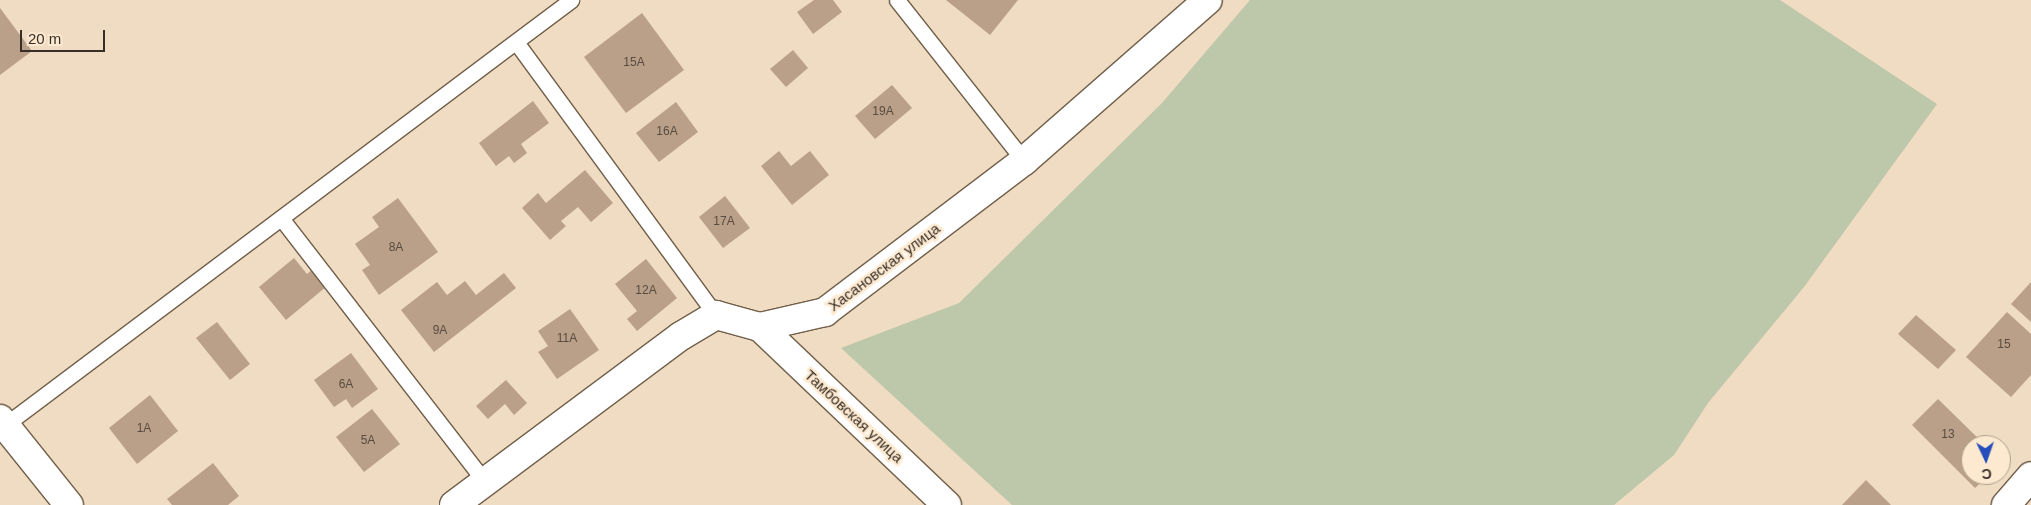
<!DOCTYPE html>
<html>
<head>
<meta charset="utf-8">
<style>
	body { margin:0 }
	#map { position:relative; width:2031px; height:505px; overflow:hidden; background:#f0dbc3; font-family:Helvetica,sans-serif }
	div>[style] { position:absolute }
	[style*='--x'] { left:calc(var(--x)*1px); top:calc(var(--y)*1px); width:calc(var(--w)*1px); rotate:calc(var(--a)*1deg) }
	.green>* { inset:0; background:#bdc7aa }
	.building>* { inset:0; background:#baa089 }
	.roads { filter:drop-shadow(1px 0 #705f49) drop-shadow(-1px 0 #705f49) drop-shadow(0 1px #705f49) drop-shadow(0 -1px #705f49) }
	.lane>* { height:15px; margin:-7.5px; padding:0 7.5px; transform-origin:7.5px; border-radius:7.5px; background:#fff }
	.street>* { height:28px; margin:-14px; padding:0 14px; transform-origin:14px; border-radius:14px; background:#fff }
	span { translate:-50% -50%; white-space:nowrap; text-align:center; line-height:1.15; -webkit-text-stroke:5px #fde9d0; paint-order:stroke }
	.number-label { font-size:12px; color:#584b3f }
	.number-label span { -webkit-text-stroke-width:0 }
	.street-label { font-size:15px; color:#372f26 }
	.north { position:absolute; left:1961px; top:435px; width:50px; height:50px; box-sizing:border-box; background:#fde9d0; border:1px solid #ae9f8c; border-radius:50%; rotate:177deg; font-size:14px; font-weight:700; line-height:20px; text-align:center; color:#372f26 }
	.north::after { content:''; display:block; margin:auto; width:18px; height:22px; background:#264dbc; clip-path:polygon(50% 0,100% 100%,50% 72%,0 100%) }
	.scale { position:absolute; left:20px; top:30px; width:85px; height:22px; box-sizing:border-box; border:2px solid #372f26; border-top:0; padding-left:6px; font-size:15px; line-height:18px; white-space:nowrap; color:#372f26; -webkit-text-stroke:4px #fde9d0; paint-order:stroke }
</style>
</head>
<body>
<div id="map">
	<div class="green">
		<i style="clip-path:polygon(1250px 0,1780px 0,1937px 104px,1804px 287px,1708px 403px,1674px 455px,1614px 505px,1012px 505px,841px 348px,959px 303px,1162px 103px)"></i>
	</div>
	<div class="building">
		<i style="clip-path:polygon(814px 0,833px 0,842px 12px,813px 34px,797px 12px)"></i>
		<i style="clip-path:polygon(946px 0,1018px 0,990px 35px)"></i>
		<i style="clip-path:polygon(0 8px,32px 51px,0 75px)"></i>
		<i style="clip-path:polygon(642px 13px,684px 70px,626px 113px,584px 57px)"></i>
		<i style="clip-path:polygon(793px 50px,808px 68px,786px 87px,770px 69px)"></i>
		<i style="clip-path:polygon(892px 85px,912px 108px,875px 139px,855px 116px)"></i>
		<i style="clip-path:polygon(533px 101px,549px 123px,521px 144px,527px 153px,514px 163px,509px 156px,496px 166px,479px 143px)"></i>
		<i style="clip-path:polygon(676px 102px,698px 132px,659px 162px,636px 133px)"></i>
		<i style="clip-path:polygon(779px 151px,791px 166px,810px 151px,829px 175px,792px 205px,761px 166px)"></i>
		<i style="clip-path:polygon(585px 170px,613px 203px,591px 222px,578px 207px,561px 221px,566px 226px,550px 240px,522px 208px,538px 193px,546px 203px)"></i>
		<i style="clip-path:polygon(725px 196px,750px 228px,723px 248px,699px 217px)"></i>
		<i style="clip-path:polygon(398px 198px,438px 252px,379px 295px,362px 270px,370px 265px,355px 244px,379px 227px,372px 217px)"></i>
		<i style="clip-path:polygon(294px 258px,307px 274px,313px 269px,327px 286px,286px 320px,259px 287px)"></i>
		<i style="clip-path:polygon(646px 259px,677px 298px,637px 331px,627px 319px,637px 311px,615px 284px)"></i>
		<i style="clip-path:polygon(504px 273px,516px 288px,434px 352px,401px 310px,437px 282px,447px 295px,465px 281px,476px 295px)"></i>
		<i style="clip-path:polygon(2031px 282px,2031px 322px,2011px 304px)"></i>
		<i style="clip-path:polygon(570px 309px,599px 350px,557px 379px,538px 352px,548px 346px,538px 331px)"></i>
		<i style="clip-path:polygon(2007px 312px,2031px 334px,2031px 375px,2011px 397px,1966px 357px)"></i>
		<i style="clip-path:polygon(1916px 315px,1956px 350px,1938px 369px,1898px 334px)"></i>
		<i style="clip-path:polygon(217px 322px,250px 364px,230px 380px,196px 338px)"></i>
		<i style="clip-path:polygon(351px 353px,378px 389px,352px 408px,346px 399px,334px 407px,314px 380px)"></i>
		<i style="clip-path:polygon(506px 380px,527px 403px,514px 415px,505px 404px,488px 419px,476px 406px)"></i>
		<i style="clip-path:polygon(150px 395px,178px 431px,137px 464px,109px 428px)"></i>
		<i style="clip-path:polygon(1938px 399px,1985px 445px,1971px 445px,1971px 475px,1989px 475px,1975px 488px,1912px 425px)"></i>
		<i style="clip-path:polygon(372px 409px,400px 444px,364px 472px,336px 437px)"></i>
		<i style="clip-path:polygon(213px 463px,239px 496px,228px 505px,172px 505px,167px 499px)"></i>
		<i style="clip-path:polygon(1866px 480px,1891px 505px,1842px 505px)"></i>
	</div>
	<div class="roads">
		<div class="lane">
			<i style="--x:897;--y:0;--w:205;--a:51.7"></i>
			<i style="--x:516;--y:42;--w:338;--a:53.8"></i>
			<i style="--x:281;--y:218;--w:334;--a:52.3"></i>
			<i style="--x:5;--y:425;--w:708;--a:-36.9"></i>
		</div>
		<div class="street">
			<i style="--x:760;--y:327;--w:258;--a:43.6"></i>
			<i style="--x:0;--y:419;--w:110;--a:51.3"></i>
			<i style="--x:454;--y:505;--w:283;--a:-36.7"></i>
			<i style="--x:681;--y:336;--w:41;--a:-31"></i>
			<i style="--x:716;--y:315;--w:46;--a:15.3"></i>
			<i style="--x:760;--y:327;--w:67;--a:-13"></i>
			<i style="--x:825;--y:312;--w:250;--a:-37.2"></i>
			<i style="--x:1024;--y:161;--w:244;--a:-41.2"></i>
			<i style="--x:2006;--y:505;--w:38;--a:-49"></i>
		</div>
	</div>
	<div class="number-label">
		<span style="left:634px;top:63px">15А</span>
		<span style="left:883px;top:112px">19А</span>
		<span style="left:667px;top:132px">16А</span>
		<span style="left:724px;top:222px">17А</span>
		<span style="left:396px;top:248px">8А</span>
		<span style="left:646px;top:291px">12А</span>
		<span style="left:440px;top:331px">9А</span>
		<span style="left:567px;top:339px">11А</span>
		<span style="left:2004px;top:345px">15</span>
		<span style="left:346px;top:385px">6А</span>
		<span style="left:144px;top:429px">1А</span>
		<span style="left:1948px;top:435px">13</span>
		<span style="left:368px;top:441px">5А</span>
	</div>
	<div class="street-label">
		<span style="left:884px;top:267px;rotate:-37deg">Хасановская улица</span>
		<span style="left:854px;top:416px;rotate:43deg">Тамбовская улица</span>
	</div>
	<div class="north">С</div>
	<div class="scale">20 m</div>
</div>
</body>
</html>
